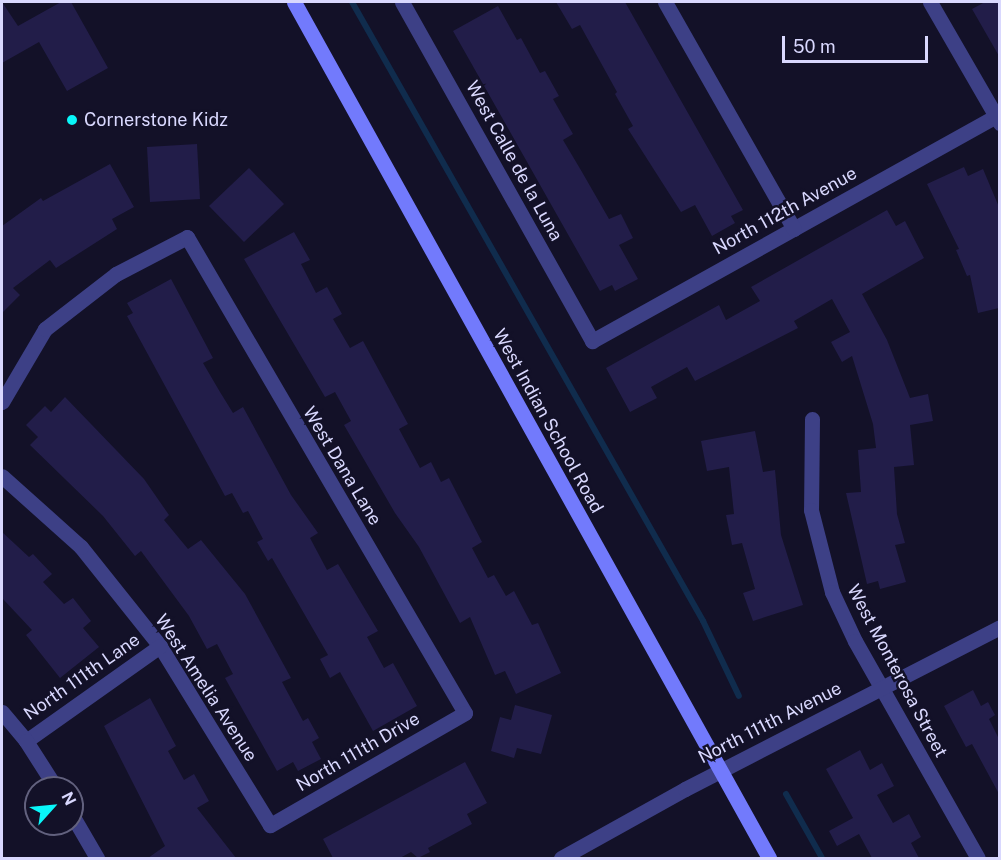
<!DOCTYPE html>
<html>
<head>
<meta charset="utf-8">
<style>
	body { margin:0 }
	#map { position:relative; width:1001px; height:860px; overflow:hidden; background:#131128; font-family:"Public Sans",sans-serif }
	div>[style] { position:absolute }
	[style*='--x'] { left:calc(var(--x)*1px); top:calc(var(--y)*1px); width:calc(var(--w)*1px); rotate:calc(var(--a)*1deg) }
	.stream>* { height:6px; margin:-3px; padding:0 3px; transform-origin:3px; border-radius:3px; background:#102c4d }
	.building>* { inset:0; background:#221d49 }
	.minor>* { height:15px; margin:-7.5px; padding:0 7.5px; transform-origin:7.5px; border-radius:7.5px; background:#3d4086 }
	.tertiary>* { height:15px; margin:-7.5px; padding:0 7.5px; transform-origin:7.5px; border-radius:7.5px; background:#3d4086 }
	.secondary>* { height:15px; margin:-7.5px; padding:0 7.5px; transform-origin:7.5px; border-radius:7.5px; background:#727afc }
	.dots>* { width:16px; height:16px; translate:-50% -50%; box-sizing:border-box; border:3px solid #131128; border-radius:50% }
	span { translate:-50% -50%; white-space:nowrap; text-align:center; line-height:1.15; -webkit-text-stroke:5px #131128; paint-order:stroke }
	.poi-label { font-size:18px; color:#d9d8fe }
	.left { translate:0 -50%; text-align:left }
	.street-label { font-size:18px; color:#d9d8fe }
	.frame { position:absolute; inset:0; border:3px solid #d9d8fe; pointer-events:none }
	.north { position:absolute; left:24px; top:776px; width:60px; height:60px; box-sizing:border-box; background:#131128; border:2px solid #62617e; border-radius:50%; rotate:63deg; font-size:16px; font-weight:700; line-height:24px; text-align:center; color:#d9d8fe }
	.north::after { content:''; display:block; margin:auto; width:21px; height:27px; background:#09f6f9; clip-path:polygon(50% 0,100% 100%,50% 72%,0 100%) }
	.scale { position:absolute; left:782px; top:36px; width:146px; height:27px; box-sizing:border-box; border:3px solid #d9d8fe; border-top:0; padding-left:8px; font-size:18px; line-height:21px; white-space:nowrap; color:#d9d8fe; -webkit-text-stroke:4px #131128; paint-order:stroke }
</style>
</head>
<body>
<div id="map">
	<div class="stream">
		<i style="--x:352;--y:2;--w:712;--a:60.44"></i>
		<i style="--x:703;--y:621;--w:83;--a:64.4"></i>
		<i style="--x:786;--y:794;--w:73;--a:60.6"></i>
	</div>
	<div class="building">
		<i style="clip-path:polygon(2px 2px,18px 26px,61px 2px,71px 2px,108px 68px,67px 91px,39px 42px,2px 63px)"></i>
		<i style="clip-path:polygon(556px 2px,625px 2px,743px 210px,731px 216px,735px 223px,712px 236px,695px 205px,681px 212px,628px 129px,633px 126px,615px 94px,617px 92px,580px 25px,572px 29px)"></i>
		<i style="clip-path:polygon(985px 2px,999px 2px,999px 56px,972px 9px)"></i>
		<i style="clip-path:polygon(498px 6px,517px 40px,521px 38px,540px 73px,545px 71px,559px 96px,553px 99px,573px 134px,563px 140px,582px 172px,609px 219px,621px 214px,633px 238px,619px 245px,638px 279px,615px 291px,612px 285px,600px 291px,453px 31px)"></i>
		<i style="clip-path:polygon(197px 144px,200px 199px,150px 202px,147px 147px)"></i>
		<i style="clip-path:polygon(110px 164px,134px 207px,112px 219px,117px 229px,56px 268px,50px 260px,13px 288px,20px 295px,2px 313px,2px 226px,41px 198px,43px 201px)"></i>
		<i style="clip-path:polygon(964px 167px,968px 176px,983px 169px,999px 207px,999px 308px,978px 313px,970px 275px,967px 276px,956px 250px,959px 249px,927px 184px)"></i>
		<i style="clip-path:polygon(249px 168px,284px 204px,244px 242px,209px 206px)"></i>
		<i style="clip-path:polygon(887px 210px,896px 226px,905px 221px,924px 258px,862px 294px,887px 340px,910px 398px,928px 394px,933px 421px,910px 425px,914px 465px,894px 467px,897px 514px,905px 543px,895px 545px,906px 582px,880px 589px,878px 581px,867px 584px,846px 493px,861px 492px,858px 450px,876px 448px,873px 424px,852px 356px,842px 362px,831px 342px,850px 332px,832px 299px,794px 321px,798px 328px,695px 381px,687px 367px,651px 387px,657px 398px,630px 412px,606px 368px,719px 305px,726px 320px,760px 301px,751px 287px)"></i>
		<i style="clip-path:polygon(294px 232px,310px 260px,301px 264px,316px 293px,327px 287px,342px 314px,333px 319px,350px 348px,363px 341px,408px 424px,399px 429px,420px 468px,431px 462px,441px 482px,449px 478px,482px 542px,472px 548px,488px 578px,494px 575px,506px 596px,514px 591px,532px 625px,538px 623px,561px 673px,516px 694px,505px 671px,495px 675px,470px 617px,460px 623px,419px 547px,395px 513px,344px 425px,351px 421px,335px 392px,325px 397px,244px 259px)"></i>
		<i style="clip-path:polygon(171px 279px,213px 358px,203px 363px,220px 392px,233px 413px,243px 407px,291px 495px,318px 533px,310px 538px,327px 570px,338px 564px,378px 631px,367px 637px,384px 668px,393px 663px,417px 706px,373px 731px,340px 672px,330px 678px,320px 659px,328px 655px,272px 558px,268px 561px,257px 542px,263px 539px,248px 511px,243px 513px,232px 493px,225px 496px,127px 316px,133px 313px,127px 303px)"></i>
		<i style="clip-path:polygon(65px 397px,144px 479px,169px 515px,164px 520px,188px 549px,201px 540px,245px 594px,291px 678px,282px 682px,303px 721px,308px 718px,319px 738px,312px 742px,321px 759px,298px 771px,293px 762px,277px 771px,225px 678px,233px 674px,217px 644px,207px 649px,189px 616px,141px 551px,135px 556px,103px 516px,30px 445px,38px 437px,26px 425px,45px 406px,51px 412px)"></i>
		<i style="clip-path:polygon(755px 431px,763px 472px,775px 470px,781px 535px,803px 605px,753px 621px,743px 593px,755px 589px,742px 543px,732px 545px,726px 515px,734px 514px,729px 467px,707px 471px,701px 441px)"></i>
		<i style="clip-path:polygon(2px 532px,29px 557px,33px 554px,52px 574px,43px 582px,64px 604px,73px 598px,91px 621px,83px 628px,99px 647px,60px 678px,26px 635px,32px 630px,2px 598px)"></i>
		<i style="clip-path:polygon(973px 690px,981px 706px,988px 702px,995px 715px,989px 719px,999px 739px,999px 794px,972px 744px,966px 747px,944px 706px)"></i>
		<i style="clip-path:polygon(150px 698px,176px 746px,168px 751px,184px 780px,194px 774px,209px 801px,197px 808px,236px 858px,148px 858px,165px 846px,104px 726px)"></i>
		<i style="clip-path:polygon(515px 705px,552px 715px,541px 754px,517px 748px,514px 758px,491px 751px,500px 717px,511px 720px)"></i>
		<i style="clip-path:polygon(860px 750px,870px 770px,882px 763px,894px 786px,877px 795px,893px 823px,909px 814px,921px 837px,911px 843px,919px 858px,872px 858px,859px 834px,837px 846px,829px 831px,853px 818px,826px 769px)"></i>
		<i style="clip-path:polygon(465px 762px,487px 803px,467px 814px,472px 824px,428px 848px,430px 852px,418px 858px,411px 852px,400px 858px,333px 858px,323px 839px)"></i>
	</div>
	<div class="minor">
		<i style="--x:402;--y:2;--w:389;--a:60.7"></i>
		<i style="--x:592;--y:341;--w:462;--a:-29.1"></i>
		<i style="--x:665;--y:2;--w:261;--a:60.4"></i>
		<i style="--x:930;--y:2;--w:140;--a:60"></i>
		<i style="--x:2;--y:402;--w:85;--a:-59.5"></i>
		<i style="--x:45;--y:329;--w:90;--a:-37.8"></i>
		<i style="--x:116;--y:274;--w:80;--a:-27.5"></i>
		<i style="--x:187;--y:237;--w:551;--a:59.71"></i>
		<i style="--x:465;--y:713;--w:225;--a:150.1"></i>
		<i style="--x:270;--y:825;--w:210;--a:-121.6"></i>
		<i style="--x:160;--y:646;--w:127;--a:-128.6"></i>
		<i style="--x:81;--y:547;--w:106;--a:-138.1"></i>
		<i style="--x:812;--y:419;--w:91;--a:90.6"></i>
		<i style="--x:811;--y:510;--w:85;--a:75.6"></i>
		<i style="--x:832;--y:592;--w:54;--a:64.9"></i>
		<i style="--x:855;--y:641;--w:249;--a:60.5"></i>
		<i style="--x:26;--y:741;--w:164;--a:-35.3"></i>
	</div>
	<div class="tertiary">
		<i style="--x:2;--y:712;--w:38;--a:50"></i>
		<i style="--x:26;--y:741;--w:56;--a:57.4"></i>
		<i style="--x:72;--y:815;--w:50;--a:59.8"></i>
		<i style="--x:561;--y:858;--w:142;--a:-29.1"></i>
		<i style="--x:685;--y:789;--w:354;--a:-27.2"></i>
	</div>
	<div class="secondary">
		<i style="--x:294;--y:2;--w:979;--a:60.97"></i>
	</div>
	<div class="dots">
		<i style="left:72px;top:120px;background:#09f6f9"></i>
	</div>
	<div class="poi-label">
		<span class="left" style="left:84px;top:120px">Cornerstone Kidz</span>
	</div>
	<div class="street-label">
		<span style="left:514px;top:161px;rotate:61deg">West Calle de la Luna</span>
		<span style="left:785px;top:211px;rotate:-29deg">North 112th Avenue</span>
		<span style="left:548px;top:421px;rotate:61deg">West Indian School Road</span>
		<span style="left:342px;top:466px;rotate:59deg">West Dana Lane</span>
		<span style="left:897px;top:671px;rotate:62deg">West Monterosa Street</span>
		<span style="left:82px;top:677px;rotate:-35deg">North 111th Lane</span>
		<span style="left:206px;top:688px;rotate:57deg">West Amelia Avenue</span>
		<span style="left:770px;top:723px;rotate:-27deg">North 111th Avenue</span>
		<span style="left:358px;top:752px;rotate:-30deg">North 111th Drive</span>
	</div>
	<div class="frame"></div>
	<div class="north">N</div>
	<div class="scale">50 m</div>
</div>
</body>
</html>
